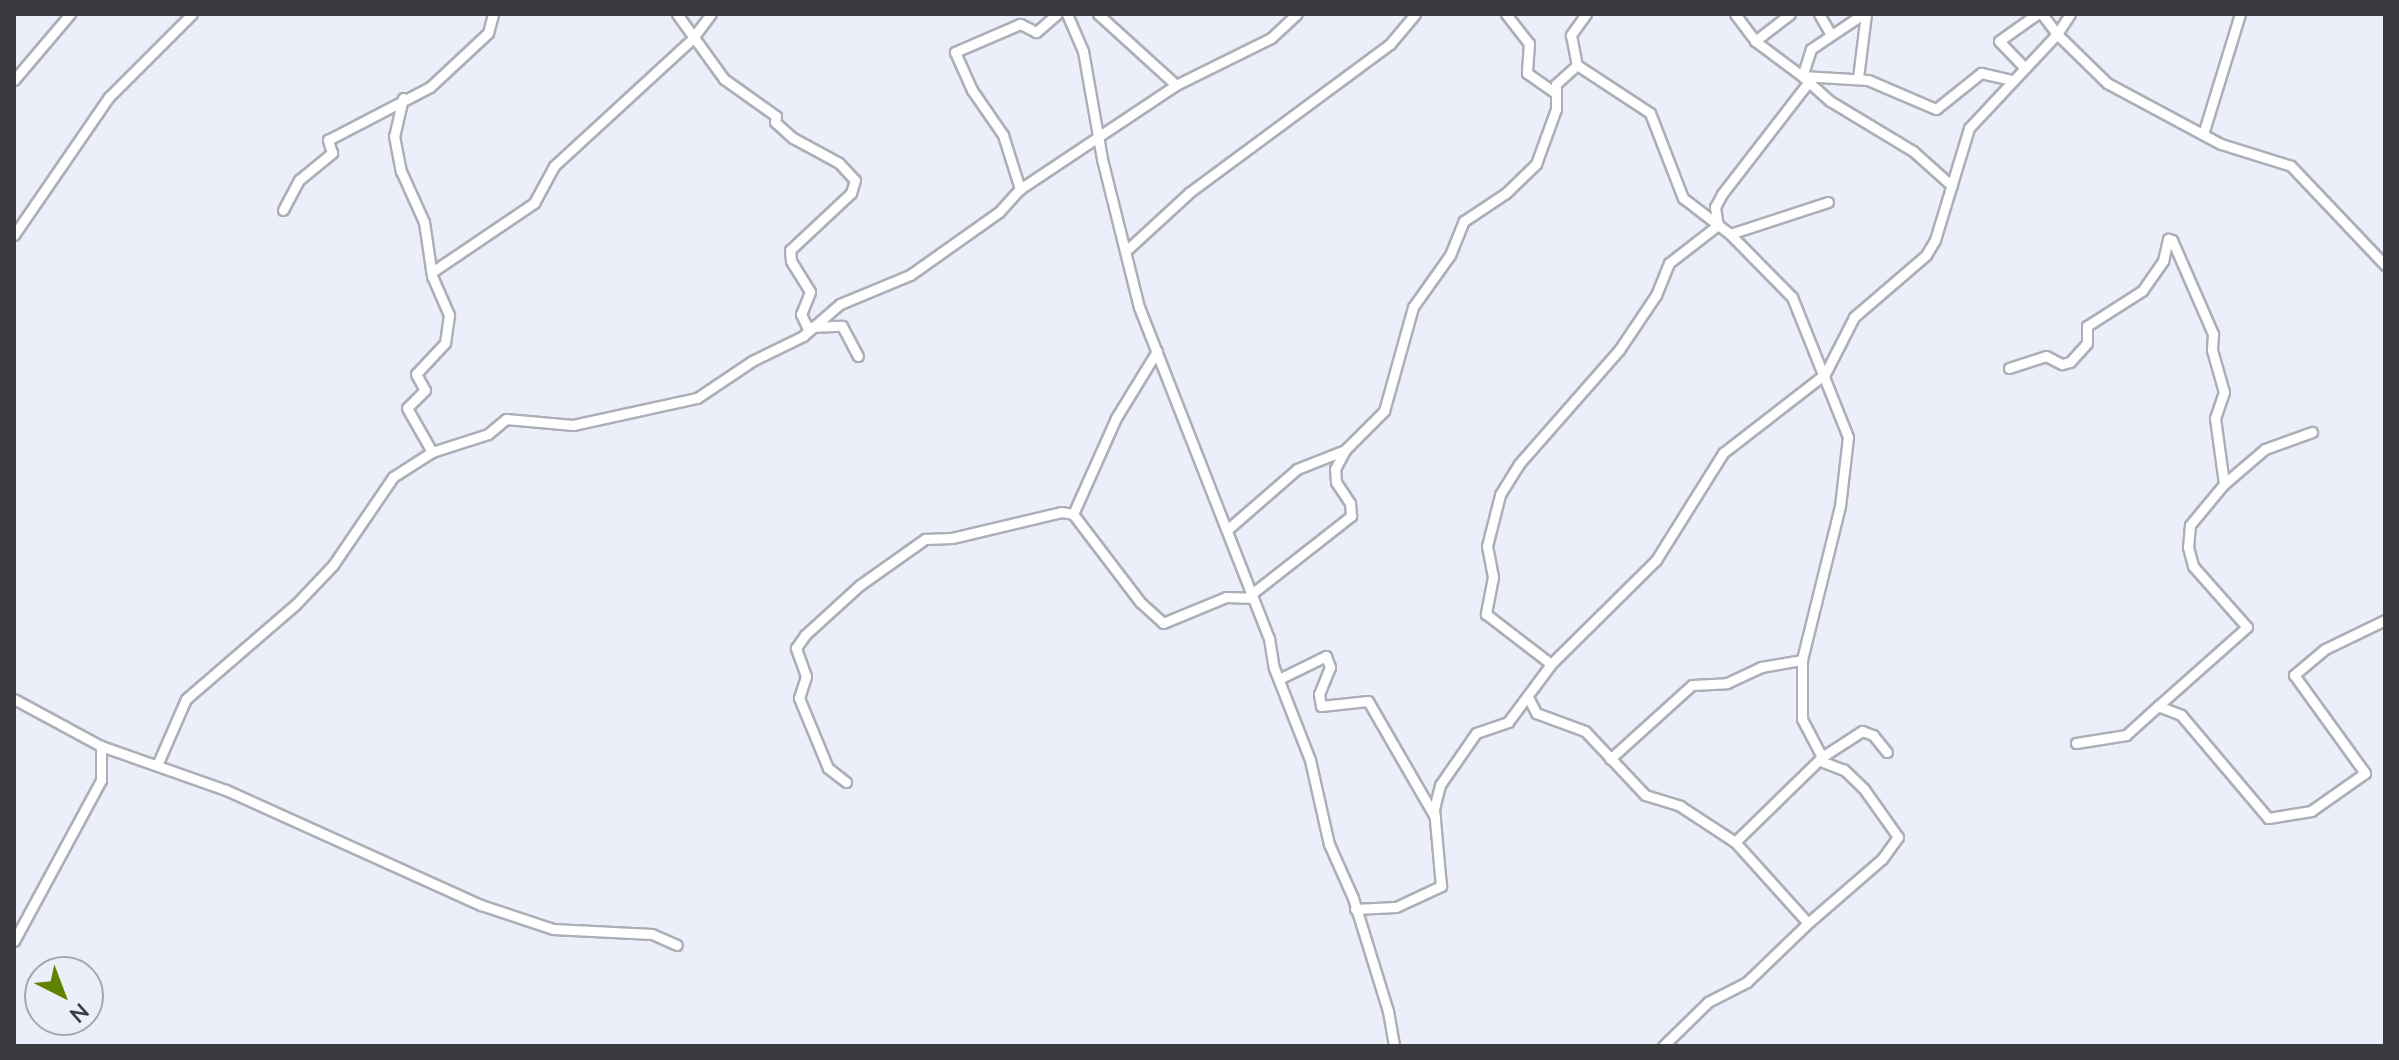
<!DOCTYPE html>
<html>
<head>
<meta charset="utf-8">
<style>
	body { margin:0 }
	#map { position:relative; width:2399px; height:1060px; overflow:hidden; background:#eceff9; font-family:"Nunito Sans",sans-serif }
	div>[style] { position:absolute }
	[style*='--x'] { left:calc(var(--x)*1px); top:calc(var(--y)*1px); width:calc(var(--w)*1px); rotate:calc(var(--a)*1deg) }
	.roads { filter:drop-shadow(2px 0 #acafb8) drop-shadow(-2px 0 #acafb8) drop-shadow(0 2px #acafb8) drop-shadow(0 -2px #acafb8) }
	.street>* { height:9px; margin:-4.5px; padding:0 4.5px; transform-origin:4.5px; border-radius:4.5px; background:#fff }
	span { translate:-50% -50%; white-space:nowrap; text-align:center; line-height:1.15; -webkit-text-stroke:8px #eceff9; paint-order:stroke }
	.frame { position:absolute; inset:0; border:16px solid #3a3b3f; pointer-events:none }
	.north { position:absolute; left:24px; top:956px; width:80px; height:80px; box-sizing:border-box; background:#eceff9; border:2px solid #a5a7af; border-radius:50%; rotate:138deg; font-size:22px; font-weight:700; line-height:32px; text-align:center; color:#3a3b3f }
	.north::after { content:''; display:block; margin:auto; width:28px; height:36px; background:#5f8300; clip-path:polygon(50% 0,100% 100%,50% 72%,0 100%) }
</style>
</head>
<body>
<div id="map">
	<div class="roads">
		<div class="street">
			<i style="--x:677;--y:14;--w:80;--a:54.1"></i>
			<i style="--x:724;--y:79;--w:64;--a:35.4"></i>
			<i style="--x:776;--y:116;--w:6;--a:99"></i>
			<i style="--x:775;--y:122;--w:24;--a:42"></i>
			<i style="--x:793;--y:138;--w:52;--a:28.5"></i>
			<i style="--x:839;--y:163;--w:23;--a:47"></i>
			<i style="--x:855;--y:180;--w:14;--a:107"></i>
			<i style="--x:851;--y:193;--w:83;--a:136.9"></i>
			<i style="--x:790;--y:250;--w:11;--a:85"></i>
			<i style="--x:791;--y:261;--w:36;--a:58"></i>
			<i style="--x:810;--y:292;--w:24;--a:112"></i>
			<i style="--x:801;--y:314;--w:14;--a:65"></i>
			<i style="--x:807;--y:327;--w:35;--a:-2"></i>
			<i style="--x:842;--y:326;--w:34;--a:62"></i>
			<i style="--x:1057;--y:14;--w:28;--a:139"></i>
			<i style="--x:1036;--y:32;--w:18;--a:-153"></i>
			<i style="--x:1020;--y:24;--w:71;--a:156.7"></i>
			<i style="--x:955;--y:52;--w:42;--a:65.9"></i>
			<i style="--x:972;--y:90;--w:55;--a:55.4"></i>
			<i style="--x:1003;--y:135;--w:57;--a:72.5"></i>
			<i style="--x:1020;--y:189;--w:187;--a:-33.7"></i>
			<i style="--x:1176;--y:85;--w:106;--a:-26.3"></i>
			<i style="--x:1271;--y:38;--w:35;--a:-43"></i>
			<i style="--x:1067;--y:14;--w:40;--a:66.6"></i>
			<i style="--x:1083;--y:51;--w:110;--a:80"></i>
			<i style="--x:1102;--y:159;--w:153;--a:76"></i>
			<i style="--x:1139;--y:307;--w:356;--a:68.6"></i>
			<i style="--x:1269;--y:638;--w:30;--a:81"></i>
			<i style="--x:1274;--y:668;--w:99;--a:68.6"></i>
			<i style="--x:1310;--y:760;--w:86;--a:77.3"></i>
			<i style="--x:1329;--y:844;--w:59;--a:66"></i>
			<i style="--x:1353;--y:898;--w:118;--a:72.8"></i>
			<i style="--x:1388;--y:1011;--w:36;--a:80"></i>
			<i style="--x:1098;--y:14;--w:105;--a:42.3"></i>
			<i style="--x:1506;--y:14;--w:37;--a:52"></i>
			<i style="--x:1529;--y:43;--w:30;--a:94"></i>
			<i style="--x:1527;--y:73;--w:35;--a:35"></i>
			<i style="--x:1586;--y:14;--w:26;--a:126"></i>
			<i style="--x:1571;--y:35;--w:31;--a:79"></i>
			<i style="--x:1577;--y:65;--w:87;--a:33.3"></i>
			<i style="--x:1650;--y:113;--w:91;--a:68.8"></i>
			<i style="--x:1683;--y:198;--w:59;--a:37.5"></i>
			<i style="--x:1730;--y:234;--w:88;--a:45.5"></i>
			<i style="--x:1792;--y:297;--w:151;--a:68.2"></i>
			<i style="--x:1848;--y:437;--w:69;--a:96.6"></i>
			<i style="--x:1840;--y:506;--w:159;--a:103.9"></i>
			<i style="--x:1802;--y:660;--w:59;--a:90"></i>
			<i style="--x:1802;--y:719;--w:43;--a:62.2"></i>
			<i style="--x:1822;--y:757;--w:122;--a:135.7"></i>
			<i style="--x:1735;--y:842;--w:109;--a:48"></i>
			<i style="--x:1808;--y:923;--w:85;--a:136"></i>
			<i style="--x:1747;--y:982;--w:44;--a:152.9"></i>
			<i style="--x:1708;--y:1002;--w:63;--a:135.6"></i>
			<i style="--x:1735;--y:14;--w:34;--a:53"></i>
			<i style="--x:1755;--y:41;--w:59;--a:36.7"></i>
			<i style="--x:1802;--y:76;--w:66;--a:3.5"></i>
			<i style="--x:1868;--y:80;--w:74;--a:23.1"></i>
			<i style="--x:1936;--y:109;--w:58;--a:-38.7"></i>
			<i style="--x:1981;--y:73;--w:31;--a:13"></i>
			<i style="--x:1819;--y:14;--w:24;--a:60"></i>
			<i style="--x:1863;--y:14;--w:63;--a:146.1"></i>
			<i style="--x:1811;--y:49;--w:28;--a:108"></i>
			<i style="--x:1802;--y:76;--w:38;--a:42"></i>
			<i style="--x:1830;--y:101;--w:97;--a:31.1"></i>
			<i style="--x:1913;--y:151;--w:52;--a:41.9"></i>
			<i style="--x:2070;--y:14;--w:24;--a:123"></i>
			<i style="--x:2057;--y:34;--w:70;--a:44.4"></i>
			<i style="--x:2107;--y:83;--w:129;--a:28.2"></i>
			<i style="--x:2221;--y:144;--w:73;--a:17.4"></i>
			<i style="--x:2291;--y:166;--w:137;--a:46.5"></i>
			<i style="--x:1755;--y:41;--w:44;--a:-37.6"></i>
			<i style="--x:2025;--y:68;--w:37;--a:-134"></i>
			<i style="--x:1999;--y:41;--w:47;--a:-35.4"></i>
			<i style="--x:1858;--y:78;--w:64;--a:-82.9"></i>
			<i style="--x:14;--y:80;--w:87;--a:-49.7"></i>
			<i style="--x:1807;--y:84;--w:139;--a:127.7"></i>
			<i style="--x:1722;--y:194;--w:15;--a:118"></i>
			<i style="--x:1715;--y:207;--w:18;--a:81"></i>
			<i style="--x:1718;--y:225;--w:62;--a:142.2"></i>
			<i style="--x:1669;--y:263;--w:35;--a:112"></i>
			<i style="--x:1656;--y:295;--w:66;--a:123.9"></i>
			<i style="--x:1619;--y:350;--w:152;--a:131.3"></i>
			<i style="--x:1519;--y:464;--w:36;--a:122"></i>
			<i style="--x:1500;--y:495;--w:53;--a:104.3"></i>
			<i style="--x:1487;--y:546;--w:32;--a:79"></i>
			<i style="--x:1493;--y:577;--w:38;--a:101"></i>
			<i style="--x:1486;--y:614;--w:82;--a:37.6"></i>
			<i style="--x:1551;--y:664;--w:148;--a:-44.7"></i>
			<i style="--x:1656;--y:560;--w:126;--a:-57.9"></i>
			<i style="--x:1723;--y:453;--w:129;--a:-37.8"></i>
			<i style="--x:1825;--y:374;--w:64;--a:-63"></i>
			<i style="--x:1854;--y:317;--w:95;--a:-40.7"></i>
			<i style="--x:1926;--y:255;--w:17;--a:-59"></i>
			<i style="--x:1935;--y:240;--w:117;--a:-73.1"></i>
			<i style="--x:1969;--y:128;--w:129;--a:-46.9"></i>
			<i style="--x:2057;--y:34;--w:25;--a:-127"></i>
			<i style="--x:403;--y:98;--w:39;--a:103"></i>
			<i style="--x:394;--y:136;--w:36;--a:79"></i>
			<i style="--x:401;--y:171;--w:56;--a:65.7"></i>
			<i style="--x:424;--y:222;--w:55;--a:81.6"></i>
			<i style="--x:432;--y:276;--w:43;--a:66.4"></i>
			<i style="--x:449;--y:315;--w:28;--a:98"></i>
			<i style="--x:445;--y:343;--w:42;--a:133.1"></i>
			<i style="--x:416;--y:374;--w:18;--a:61"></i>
			<i style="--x:425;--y:390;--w:25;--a:135"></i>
			<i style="--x:407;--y:408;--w:51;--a:60.4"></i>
			<i style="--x:2204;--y:131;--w:122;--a:-72.9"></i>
			<i style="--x:283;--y:210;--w:34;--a:-62"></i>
			<i style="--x:299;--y:180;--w:43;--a:-39.3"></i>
			<i style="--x:332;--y:153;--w:14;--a:-107"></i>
			<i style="--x:328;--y:140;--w:115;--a:-27.5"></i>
			<i style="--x:430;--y:87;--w:79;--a:-43"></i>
			<i style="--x:488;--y:33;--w:20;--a:-75"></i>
			<i style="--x:1730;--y:234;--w:103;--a:-18.1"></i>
			<i style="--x:14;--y:235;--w:168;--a:-55.5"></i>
			<i style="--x:109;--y:97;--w:117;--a:-45"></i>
			<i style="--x:1128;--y:249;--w:84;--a:-42.6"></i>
			<i style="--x:1190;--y:192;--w:249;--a:-36.5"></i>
			<i style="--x:1390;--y:44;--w:39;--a:-50"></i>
			<i style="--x:435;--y:270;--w:120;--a:-34.1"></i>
			<i style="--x:534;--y:203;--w:42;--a:-61.6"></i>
			<i style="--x:554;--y:166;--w:188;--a:-42.6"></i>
			<i style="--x:692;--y:39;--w:31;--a:-53"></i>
			<i style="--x:1157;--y:351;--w:79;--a:121.5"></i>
			<i style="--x:1116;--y:418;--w:105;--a:114.1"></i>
			<i style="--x:1073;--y:514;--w:111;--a:52.7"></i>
			<i style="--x:1140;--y:602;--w:31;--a:42"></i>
			<i style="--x:1163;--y:623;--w:68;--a:-22.4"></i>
			<i style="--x:1226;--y:597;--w:23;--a:2"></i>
			<i style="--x:2009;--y:368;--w:39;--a:-18"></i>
			<i style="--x:2046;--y:356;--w:18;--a:27"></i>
			<i style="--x:2062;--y:364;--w:8;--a:-14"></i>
			<i style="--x:2070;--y:362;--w:25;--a:-48"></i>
			<i style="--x:2087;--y:343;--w:17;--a:-90"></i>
			<i style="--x:2087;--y:326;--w:65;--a:-32.5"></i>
			<i style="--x:2142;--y:291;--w:37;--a:-55"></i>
			<i style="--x:2163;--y:261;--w:23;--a:-77"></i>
			<i style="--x:2168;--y:239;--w:4;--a:14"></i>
			<i style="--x:2172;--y:240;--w:103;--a:66.4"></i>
			<i style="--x:2213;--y:334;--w:16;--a:94"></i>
			<i style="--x:2212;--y:350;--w:44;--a:74.1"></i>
			<i style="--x:2224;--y:392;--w:28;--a:109"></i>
			<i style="--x:2215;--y:418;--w:67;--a:82.2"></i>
			<i style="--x:2224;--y:484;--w:53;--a:129.7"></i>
			<i style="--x:2190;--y:525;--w:22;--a:95"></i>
			<i style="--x:2188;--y:547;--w:20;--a:75"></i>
			<i style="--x:2193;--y:566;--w:81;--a:48.5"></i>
			<i style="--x:2247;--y:627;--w:119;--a:138.4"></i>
			<i style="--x:2158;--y:706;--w:25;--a:21"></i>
			<i style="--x:2181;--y:715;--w:135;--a:49.8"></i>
			<i style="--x:2268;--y:818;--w:44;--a:-9.2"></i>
			<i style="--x:2311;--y:811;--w:66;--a:-35.1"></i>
			<i style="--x:2365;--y:773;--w:121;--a:-125.9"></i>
			<i style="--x:2294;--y:675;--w:40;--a:-40"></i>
			<i style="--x:2325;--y:649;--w:67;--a:-25.8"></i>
			<i style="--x:2224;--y:484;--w:54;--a:-40.5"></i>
			<i style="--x:2265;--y:449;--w:50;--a:-19.9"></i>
			<i style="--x:1228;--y:529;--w:91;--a:-41"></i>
			<i style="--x:1297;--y:469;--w:52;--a:-21.6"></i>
			<i style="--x:1345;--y:450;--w:55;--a:-45"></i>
			<i style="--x:1384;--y:411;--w:108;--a:-74.4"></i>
			<i style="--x:1413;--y:307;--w:64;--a:-54.6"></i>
			<i style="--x:1450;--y:255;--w:37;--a:-68"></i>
			<i style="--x:1464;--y:221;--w:50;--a:-33.7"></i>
			<i style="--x:1506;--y:193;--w:42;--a:-44"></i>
			<i style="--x:1536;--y:164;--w:59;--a:-70"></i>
			<i style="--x:1556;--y:109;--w:25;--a:-90"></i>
			<i style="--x:1556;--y:84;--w:28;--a:-42"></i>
			<i style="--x:1249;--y:596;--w:130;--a:-38.1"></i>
			<i style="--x:1351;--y:516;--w:13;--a:-94"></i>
			<i style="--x:1350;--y:503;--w:25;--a:-124"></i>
			<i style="--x:1336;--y:482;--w:13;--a:-94"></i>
			<i style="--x:1335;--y:469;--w:21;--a:-62"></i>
			<i style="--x:1279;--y:679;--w:52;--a:-26.1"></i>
			<i style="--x:1326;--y:656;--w:12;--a:70"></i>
			<i style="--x:1330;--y:667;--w:29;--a:112"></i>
			<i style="--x:1319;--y:694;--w:12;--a:81"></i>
			<i style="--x:1321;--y:706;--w:47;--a:-6.1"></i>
			<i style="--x:1368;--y:701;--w:134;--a:60"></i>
			<i style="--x:1528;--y:697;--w:18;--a:63"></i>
			<i style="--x:1536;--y:713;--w:52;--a:20.2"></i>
			<i style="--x:1585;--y:731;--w:88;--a:46.8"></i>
			<i style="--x:1645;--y:795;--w:37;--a:17"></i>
			<i style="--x:1680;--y:806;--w:66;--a:33.2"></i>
			<i style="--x:14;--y:699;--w:99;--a:28.4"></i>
			<i style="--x:101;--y:746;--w:133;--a:19.4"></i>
			<i style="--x:226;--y:790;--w:280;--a:24.3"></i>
			<i style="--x:481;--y:905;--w:76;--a:18.4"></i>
			<i style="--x:553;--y:929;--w:99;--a:2.9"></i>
			<i style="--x:652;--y:934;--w:27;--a:24"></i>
			<i style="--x:2076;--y:743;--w:51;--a:-9.1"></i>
			<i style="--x:2126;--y:735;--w:43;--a:-42.2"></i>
			<i style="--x:1822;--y:757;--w:48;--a:-33"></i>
			<i style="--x:1862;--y:731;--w:12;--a:20"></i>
			<i style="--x:1873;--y:735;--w:22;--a:51"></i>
			<i style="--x:1610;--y:759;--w:110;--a:-42.1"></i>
			<i style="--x:1692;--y:685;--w:35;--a:-3"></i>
			<i style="--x:1727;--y:683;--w:38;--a:-25"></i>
			<i style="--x:1761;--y:667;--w:42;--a:-9.7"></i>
			<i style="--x:158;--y:763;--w:70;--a:-66.4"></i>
			<i style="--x:186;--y:699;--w:145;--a:-40.8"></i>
			<i style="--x:296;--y:604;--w:54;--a:-46.5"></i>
			<i style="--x:333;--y:565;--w:107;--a:-55.7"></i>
			<i style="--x:393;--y:477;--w:46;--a:-32.7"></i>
			<i style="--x:432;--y:452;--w:59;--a:-17.8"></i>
			<i style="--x:488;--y:434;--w:23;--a:-40"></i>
			<i style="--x:506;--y:419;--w:67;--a:5.1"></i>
			<i style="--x:573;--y:425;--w:127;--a:-12.3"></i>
			<i style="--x:697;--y:398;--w:66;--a:-33.9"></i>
			<i style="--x:752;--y:361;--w:57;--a:-26.1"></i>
			<i style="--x:803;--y:336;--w:49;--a:-40.9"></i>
			<i style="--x:840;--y:304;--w:76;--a:-22.5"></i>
			<i style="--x:910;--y:275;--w:109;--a:-35.3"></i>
			<i style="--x:999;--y:212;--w:31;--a:-48"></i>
			<i style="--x:846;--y:782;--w:23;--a:-142"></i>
			<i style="--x:828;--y:768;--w:76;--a:-112.5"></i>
			<i style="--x:799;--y:698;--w:23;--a:-72"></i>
			<i style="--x:806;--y:676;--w:30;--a:-110"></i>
			<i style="--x:796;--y:648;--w:16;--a:-55"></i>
			<i style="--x:805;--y:635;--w:74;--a:-42.3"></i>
			<i style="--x:860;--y:585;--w:80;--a:-35.3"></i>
			<i style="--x:925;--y:539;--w:27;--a:-2"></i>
			<i style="--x:952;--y:538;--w:112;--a:-13.4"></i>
			<i style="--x:1061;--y:512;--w:12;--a:9"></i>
			<i style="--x:1355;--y:909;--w:41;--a:-2.8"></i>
			<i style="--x:1396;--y:907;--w:50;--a:-25"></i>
			<i style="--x:1441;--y:886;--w:77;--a:-95.2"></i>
			<i style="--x:1434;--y:809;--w:25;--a:-76"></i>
			<i style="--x:1440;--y:785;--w:63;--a:-55.3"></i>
			<i style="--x:1476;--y:733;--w:34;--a:-19"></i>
			<i style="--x:1508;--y:722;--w:72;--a:-53.4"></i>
			<i style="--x:1808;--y:923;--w:98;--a:-40.9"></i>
			<i style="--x:1882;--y:859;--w:27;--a:-54"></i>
			<i style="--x:1898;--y:837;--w:59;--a:-125.3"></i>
			<i style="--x:1864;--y:789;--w:28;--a:-136"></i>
			<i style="--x:1844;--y:770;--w:25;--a:-159"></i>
			<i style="--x:14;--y:941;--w:183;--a:-61.6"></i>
			<i style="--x:101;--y:780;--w:34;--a:-90"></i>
		</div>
	</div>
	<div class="frame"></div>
	<div class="north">N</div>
</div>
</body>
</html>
